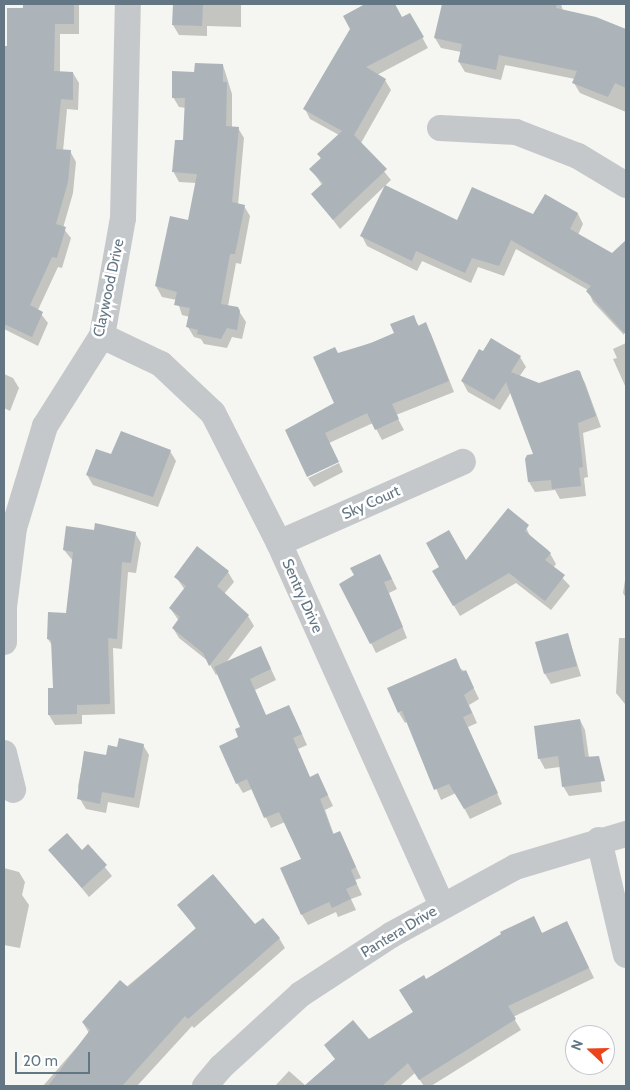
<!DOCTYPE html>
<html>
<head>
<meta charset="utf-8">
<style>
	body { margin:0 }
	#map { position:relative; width:630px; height:1090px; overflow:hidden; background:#f5f5f1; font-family:Cabin,sans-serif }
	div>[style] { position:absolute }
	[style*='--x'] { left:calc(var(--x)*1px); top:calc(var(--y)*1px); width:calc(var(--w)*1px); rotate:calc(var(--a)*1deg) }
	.shadow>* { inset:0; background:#0003 }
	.building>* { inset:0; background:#acb4b9 }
	.minor>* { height:26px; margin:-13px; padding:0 13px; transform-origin:13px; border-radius:13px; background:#c5c8cb }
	span { translate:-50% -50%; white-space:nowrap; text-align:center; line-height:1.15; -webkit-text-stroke:5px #fff; paint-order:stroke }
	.street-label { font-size:15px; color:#637684 }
	.frame { position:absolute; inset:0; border:5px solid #637684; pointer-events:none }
	.north { position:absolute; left:565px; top:1025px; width:50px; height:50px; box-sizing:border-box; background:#fff; border:1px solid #c1c8ce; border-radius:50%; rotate:291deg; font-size:14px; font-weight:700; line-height:20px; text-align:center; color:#637684 }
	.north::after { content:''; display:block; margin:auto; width:18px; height:22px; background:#ec431a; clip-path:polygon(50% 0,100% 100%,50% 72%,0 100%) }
	.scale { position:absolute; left:15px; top:1052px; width:75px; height:22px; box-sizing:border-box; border:2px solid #637684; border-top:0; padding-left:6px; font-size:15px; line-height:18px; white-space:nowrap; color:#637684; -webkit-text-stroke:4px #fff; paint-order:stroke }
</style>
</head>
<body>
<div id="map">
	<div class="shadow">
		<i style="clip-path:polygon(24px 4px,79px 4px,79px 34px,60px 34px,60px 73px,73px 73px,79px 83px,78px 110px,67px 109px,63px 151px,70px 151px,76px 162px,73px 193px,63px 228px,71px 238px,62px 268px,58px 267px,38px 310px,48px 323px,38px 346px,4px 329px,4px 47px,8px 47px)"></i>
		<i style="clip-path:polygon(174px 4px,241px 4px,241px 27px,207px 26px,207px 36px,179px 35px,173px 25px)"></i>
		<i style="clip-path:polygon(368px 4px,394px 4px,402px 19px,410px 15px,428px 48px,377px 75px,385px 80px,391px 90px,361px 143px,391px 180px,340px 229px,313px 194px,322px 185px,311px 169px,321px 159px,319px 154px,339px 135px,310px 119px,305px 109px,351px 29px,344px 16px)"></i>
		<i style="clip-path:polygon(443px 4px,466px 7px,467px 4px,507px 4px,528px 9px,530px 4px,561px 4px,563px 11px,595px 18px,626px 30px,626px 112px,580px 93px,574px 83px,575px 79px,505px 65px,501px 80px,465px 72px,459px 62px,461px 52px,441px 48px,435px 38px)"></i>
		<i style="clip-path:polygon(223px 65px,232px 94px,232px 128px,238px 128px,244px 138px,238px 205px,244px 206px,250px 216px,241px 264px,236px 263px,228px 306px,237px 308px,246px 322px,242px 339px,232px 337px,227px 348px,204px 344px,201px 339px,194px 337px,188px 327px,190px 317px,182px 315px,177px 300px,162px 297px,156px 286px,189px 221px,196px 183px,179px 182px,173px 171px,184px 142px,186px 108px,179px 107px,173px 97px,196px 73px)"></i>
		<i style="clip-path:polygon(545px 195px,578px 214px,583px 224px,578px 235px,612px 255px,621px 247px,626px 253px,624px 335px,593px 302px,588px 290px,516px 249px,504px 276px,478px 267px,471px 283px,422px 261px,417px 271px,367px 246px,362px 236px,458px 221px,534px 216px)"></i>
		<i style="clip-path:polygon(413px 317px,419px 326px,425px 324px,431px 334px,454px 392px,396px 415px,404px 430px,382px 440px,373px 423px,329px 443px,307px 476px,335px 404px,338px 355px,395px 334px)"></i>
		<i style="clip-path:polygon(626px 343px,626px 388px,613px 359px,617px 358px,613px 349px)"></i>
		<i style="clip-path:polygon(520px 357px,526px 367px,519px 377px,539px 385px,579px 372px,585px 383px,601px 427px,583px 433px,588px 477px,584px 478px,586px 496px,560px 499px,555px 490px,535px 492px,529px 482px,535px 455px,511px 392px,500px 410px,468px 392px,462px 381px)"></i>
		<i style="clip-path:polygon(4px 374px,13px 378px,19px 388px,10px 411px,4px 408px)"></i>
		<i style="clip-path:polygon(170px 451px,176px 461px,158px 507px,93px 485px,87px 475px,111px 456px)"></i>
		<i style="clip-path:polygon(339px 463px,343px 472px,314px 487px,308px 478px)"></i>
		<i style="clip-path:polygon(524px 523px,530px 536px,548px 550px,556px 564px,553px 568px,570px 586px,551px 610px,516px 583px,460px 616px,434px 572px,466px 562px)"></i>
		<i style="clip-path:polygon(95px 532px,135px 533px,141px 543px,136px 573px,128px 572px,122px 649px,113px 648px,115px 714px,82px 715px,82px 724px,55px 725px,49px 715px,54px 689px,53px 647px,48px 639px,67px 614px,73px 561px,64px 550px)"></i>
		<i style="clip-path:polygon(385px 565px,397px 589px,389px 593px,407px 638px,376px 653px,371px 643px)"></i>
		<i style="clip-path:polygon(228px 572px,234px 582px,224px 594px,248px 616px,254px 626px,225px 664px,266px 658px,276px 680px,255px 690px,266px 716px,294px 716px,307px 745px,298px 749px,310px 778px,318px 774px,323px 785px,333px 806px,325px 810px,334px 835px,340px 832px,361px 878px,355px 880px,362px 895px,351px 899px,356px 910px,338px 917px,336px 912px,308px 925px,302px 915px,302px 859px,285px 822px,271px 828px,252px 789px,243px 793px,237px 783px,242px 727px,218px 673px,216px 675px,208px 661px,179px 638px,173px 628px,179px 621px,170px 608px,185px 590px,176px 577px)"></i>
		<i style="clip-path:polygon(626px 574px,626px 598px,623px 593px)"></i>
		<i style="clip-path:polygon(568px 635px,581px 676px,551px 684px,545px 674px)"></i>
		<i style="clip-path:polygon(619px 638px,626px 638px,626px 723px,625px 704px,616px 693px)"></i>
		<i style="clip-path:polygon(461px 669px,466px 672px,479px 699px,469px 705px,477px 723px,468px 727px,502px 804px,470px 819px,456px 793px,441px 800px,408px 721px,405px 723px,399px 713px)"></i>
		<i style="clip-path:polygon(580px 720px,585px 730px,589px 758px,599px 768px,602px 792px,569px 796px,563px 786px,560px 767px,545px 769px,539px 758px)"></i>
		<i style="clip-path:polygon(143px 745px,149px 755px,139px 808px,108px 802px,106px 813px,86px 809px,80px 799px,78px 786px,85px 752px,107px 756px,118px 749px)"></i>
		<i style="clip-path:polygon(88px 846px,112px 876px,89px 897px,50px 850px,82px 851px)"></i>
		<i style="clip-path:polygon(4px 868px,19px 872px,25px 882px,22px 895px,29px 905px,20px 948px,4px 945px)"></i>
		<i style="clip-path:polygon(179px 905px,255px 925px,279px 938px,285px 948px,194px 1028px,192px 1026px,137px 1086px,43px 1086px,89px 1033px,83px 1023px,196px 929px)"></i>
		<i style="clip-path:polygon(534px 917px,542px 934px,572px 932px,594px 978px,513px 1017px,521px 1030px,431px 1086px,424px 1086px,415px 1073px,400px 1086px,275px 1086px,289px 1071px,306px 1086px,336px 1060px,326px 1045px,369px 1040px,414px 1013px,426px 981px)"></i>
	</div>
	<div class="building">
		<i style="clip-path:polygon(23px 4px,74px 4px,74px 24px,55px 24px,54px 71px,73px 72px,73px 100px,61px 99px,56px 149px,71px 150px,68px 182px,56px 224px,66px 227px,57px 258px,52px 257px,30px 305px,43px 312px,32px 337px,4px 324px,4px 46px,7px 46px,7px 8px,23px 8px)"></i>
		<i style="clip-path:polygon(173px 4px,203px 4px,202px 26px,172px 25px)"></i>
		<i style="clip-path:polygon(365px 4px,395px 4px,402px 17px,410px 13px,424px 37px,366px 67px,386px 79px,354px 135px,387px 169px,333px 220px,311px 194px,323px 183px,309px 169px,321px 158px,317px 154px,342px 131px,303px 109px,350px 29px,343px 16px)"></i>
		<i style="clip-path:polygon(442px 4px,557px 4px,556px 8px,596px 17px,626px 29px,626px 88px,615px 83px,608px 97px,572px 83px,577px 71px,499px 55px,496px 70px,458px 62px,462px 44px,434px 38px)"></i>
		<i style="clip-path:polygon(195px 63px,223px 64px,223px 82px,227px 82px,226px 126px,239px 127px,232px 202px,245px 205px,235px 254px,230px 254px,221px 304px,238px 307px,240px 311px,237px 330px,227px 328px,221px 339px,197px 334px,198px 330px,186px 327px,190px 308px,174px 305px,177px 292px,155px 286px,170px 216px,188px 220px,197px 174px,172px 172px,175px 140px,183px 140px,185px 98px,172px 98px,172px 71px,194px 72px)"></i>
		<i style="clip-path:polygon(385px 185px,457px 220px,472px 187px,533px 214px,545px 194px,578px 213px,570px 229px,612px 253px,626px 240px,626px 335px,586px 291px,591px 286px,511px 240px,499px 266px,472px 258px,465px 273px,416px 251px,412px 261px,360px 236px)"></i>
		<i style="clip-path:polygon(414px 315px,418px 326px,426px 322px,449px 381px,392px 404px,399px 419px,375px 430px,367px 413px,325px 433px,339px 462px,307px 477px,285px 430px,334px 403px,313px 357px,335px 347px,338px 353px,371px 343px,394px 333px,390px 324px)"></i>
		<i style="clip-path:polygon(491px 338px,521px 356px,511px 372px,539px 383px,577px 370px,580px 371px,596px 416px,578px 423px,583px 467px,579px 468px,581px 486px,552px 489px,551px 480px,528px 482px,525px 459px,527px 455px,533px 454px,506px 382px,494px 400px,461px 381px,479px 349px,483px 351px)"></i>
		<i style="clip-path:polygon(121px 431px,171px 450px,153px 497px,86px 475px,96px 449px,111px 454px)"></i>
		<i style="clip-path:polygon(508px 508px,529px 525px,525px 531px,551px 553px,545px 560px,565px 575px,545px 601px,509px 573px,453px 606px,432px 571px,439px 567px,426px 543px,449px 530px,466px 560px)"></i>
		<i style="clip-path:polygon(95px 523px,136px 532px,131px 563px,122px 562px,117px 639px,108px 638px,110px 704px,77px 705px,77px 714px,48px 715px,48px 688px,53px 688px,51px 640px,47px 639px,48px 612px,66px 613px,73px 552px,63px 550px,66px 526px,94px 530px)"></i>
		<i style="clip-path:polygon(197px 546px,229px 571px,217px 586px,249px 615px,209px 666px,203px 653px,172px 628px,180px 617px,169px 608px,186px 586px,174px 577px)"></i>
		<i style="clip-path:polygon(380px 554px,392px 579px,384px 582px,403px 627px,370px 644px,339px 584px,354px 575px,350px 568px)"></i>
		<i style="clip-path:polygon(568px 633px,577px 666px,544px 674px,535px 642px)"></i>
		<i style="clip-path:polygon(261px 646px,271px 669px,250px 679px,266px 715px,289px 705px,302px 734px,293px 738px,310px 777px,318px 773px,328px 795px,320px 799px,333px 834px,340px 831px,356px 867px,351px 870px,357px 884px,346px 889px,351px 899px,332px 908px,329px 902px,301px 915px,280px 868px,301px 859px,279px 812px,264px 818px,247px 779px,236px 784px,219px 746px,238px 737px,235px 729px,240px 727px,214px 667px)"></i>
		<i style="clip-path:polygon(456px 658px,462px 672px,466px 670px,474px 688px,464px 695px,472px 713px,463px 717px,498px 793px,464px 809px,449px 784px,434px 790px,402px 711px,398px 713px,387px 688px)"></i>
		<i style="clip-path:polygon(580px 719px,585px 757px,599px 756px,605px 781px,562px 787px,558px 756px,538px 759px,534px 726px)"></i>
		<i style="clip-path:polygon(119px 738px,144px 744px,134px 798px,102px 792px,100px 804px,77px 799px,84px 751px,106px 755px,108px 745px,117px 747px)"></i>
		<i style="clip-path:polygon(67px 833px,82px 850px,88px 844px,107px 865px,82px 888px,48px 850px)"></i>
		<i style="clip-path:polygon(213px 874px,255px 924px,263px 918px,280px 938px,188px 1019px,185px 1016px,122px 1086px,48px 1086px,90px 1030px,82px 1022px,120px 980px,128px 987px,196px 928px,177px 905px)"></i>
		<i style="clip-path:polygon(534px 916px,542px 933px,567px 921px,589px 968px,508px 1006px,516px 1019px,419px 1080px,408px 1063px,382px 1086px,304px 1086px,335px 1059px,324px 1045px,353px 1020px,369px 1039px,413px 1012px,399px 990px,424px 975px,426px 979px,501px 934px,500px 932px)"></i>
	</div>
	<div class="minor">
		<i style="--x:440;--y:128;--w:76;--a:3"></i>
		<i style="--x:516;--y:132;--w:66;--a:21.2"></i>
		<i style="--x:578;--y:156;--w:56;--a:31.1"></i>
		<i style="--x:102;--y:336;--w:65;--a:25.4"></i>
		<i style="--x:161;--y:364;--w:71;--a:43.3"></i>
		<i style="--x:213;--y:413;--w:146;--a:63.1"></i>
		<i style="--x:279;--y:543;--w:398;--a:65.8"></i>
		<i style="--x:279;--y:543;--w:201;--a:-23.8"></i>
		<i style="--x:4;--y:642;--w:35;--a:-90"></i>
		<i style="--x:4;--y:607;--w:80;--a:-82.8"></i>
		<i style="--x:14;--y:528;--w:107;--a:-73.1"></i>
		<i style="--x:45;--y:426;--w:107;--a:-57.7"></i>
		<i style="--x:102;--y:336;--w:120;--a:-79.9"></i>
		<i style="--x:123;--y:218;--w:214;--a:-88.7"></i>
		<i style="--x:4;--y:753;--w:38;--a:76"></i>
		<i style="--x:599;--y:840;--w:118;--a:76.8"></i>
		<i style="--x:205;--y:1086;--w:25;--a:-50"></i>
		<i style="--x:221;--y:1067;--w:108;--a:-42.4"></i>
		<i style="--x:301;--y:994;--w:108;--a:-33.2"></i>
		<i style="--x:391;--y:935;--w:141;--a:-28.7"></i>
		<i style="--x:515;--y:867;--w:116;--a:-16.6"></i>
	</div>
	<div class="street-label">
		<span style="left:109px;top:288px;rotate:-78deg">Claywood Drive</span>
		<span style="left:371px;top:503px;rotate:-24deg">Sky Court</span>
		<span style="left:302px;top:596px;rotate:66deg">Sentry Drive</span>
		<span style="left:399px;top:932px;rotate:-31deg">Pantera Drive</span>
	</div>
	<div class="frame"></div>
	<div class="north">N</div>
	<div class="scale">20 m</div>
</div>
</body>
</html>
